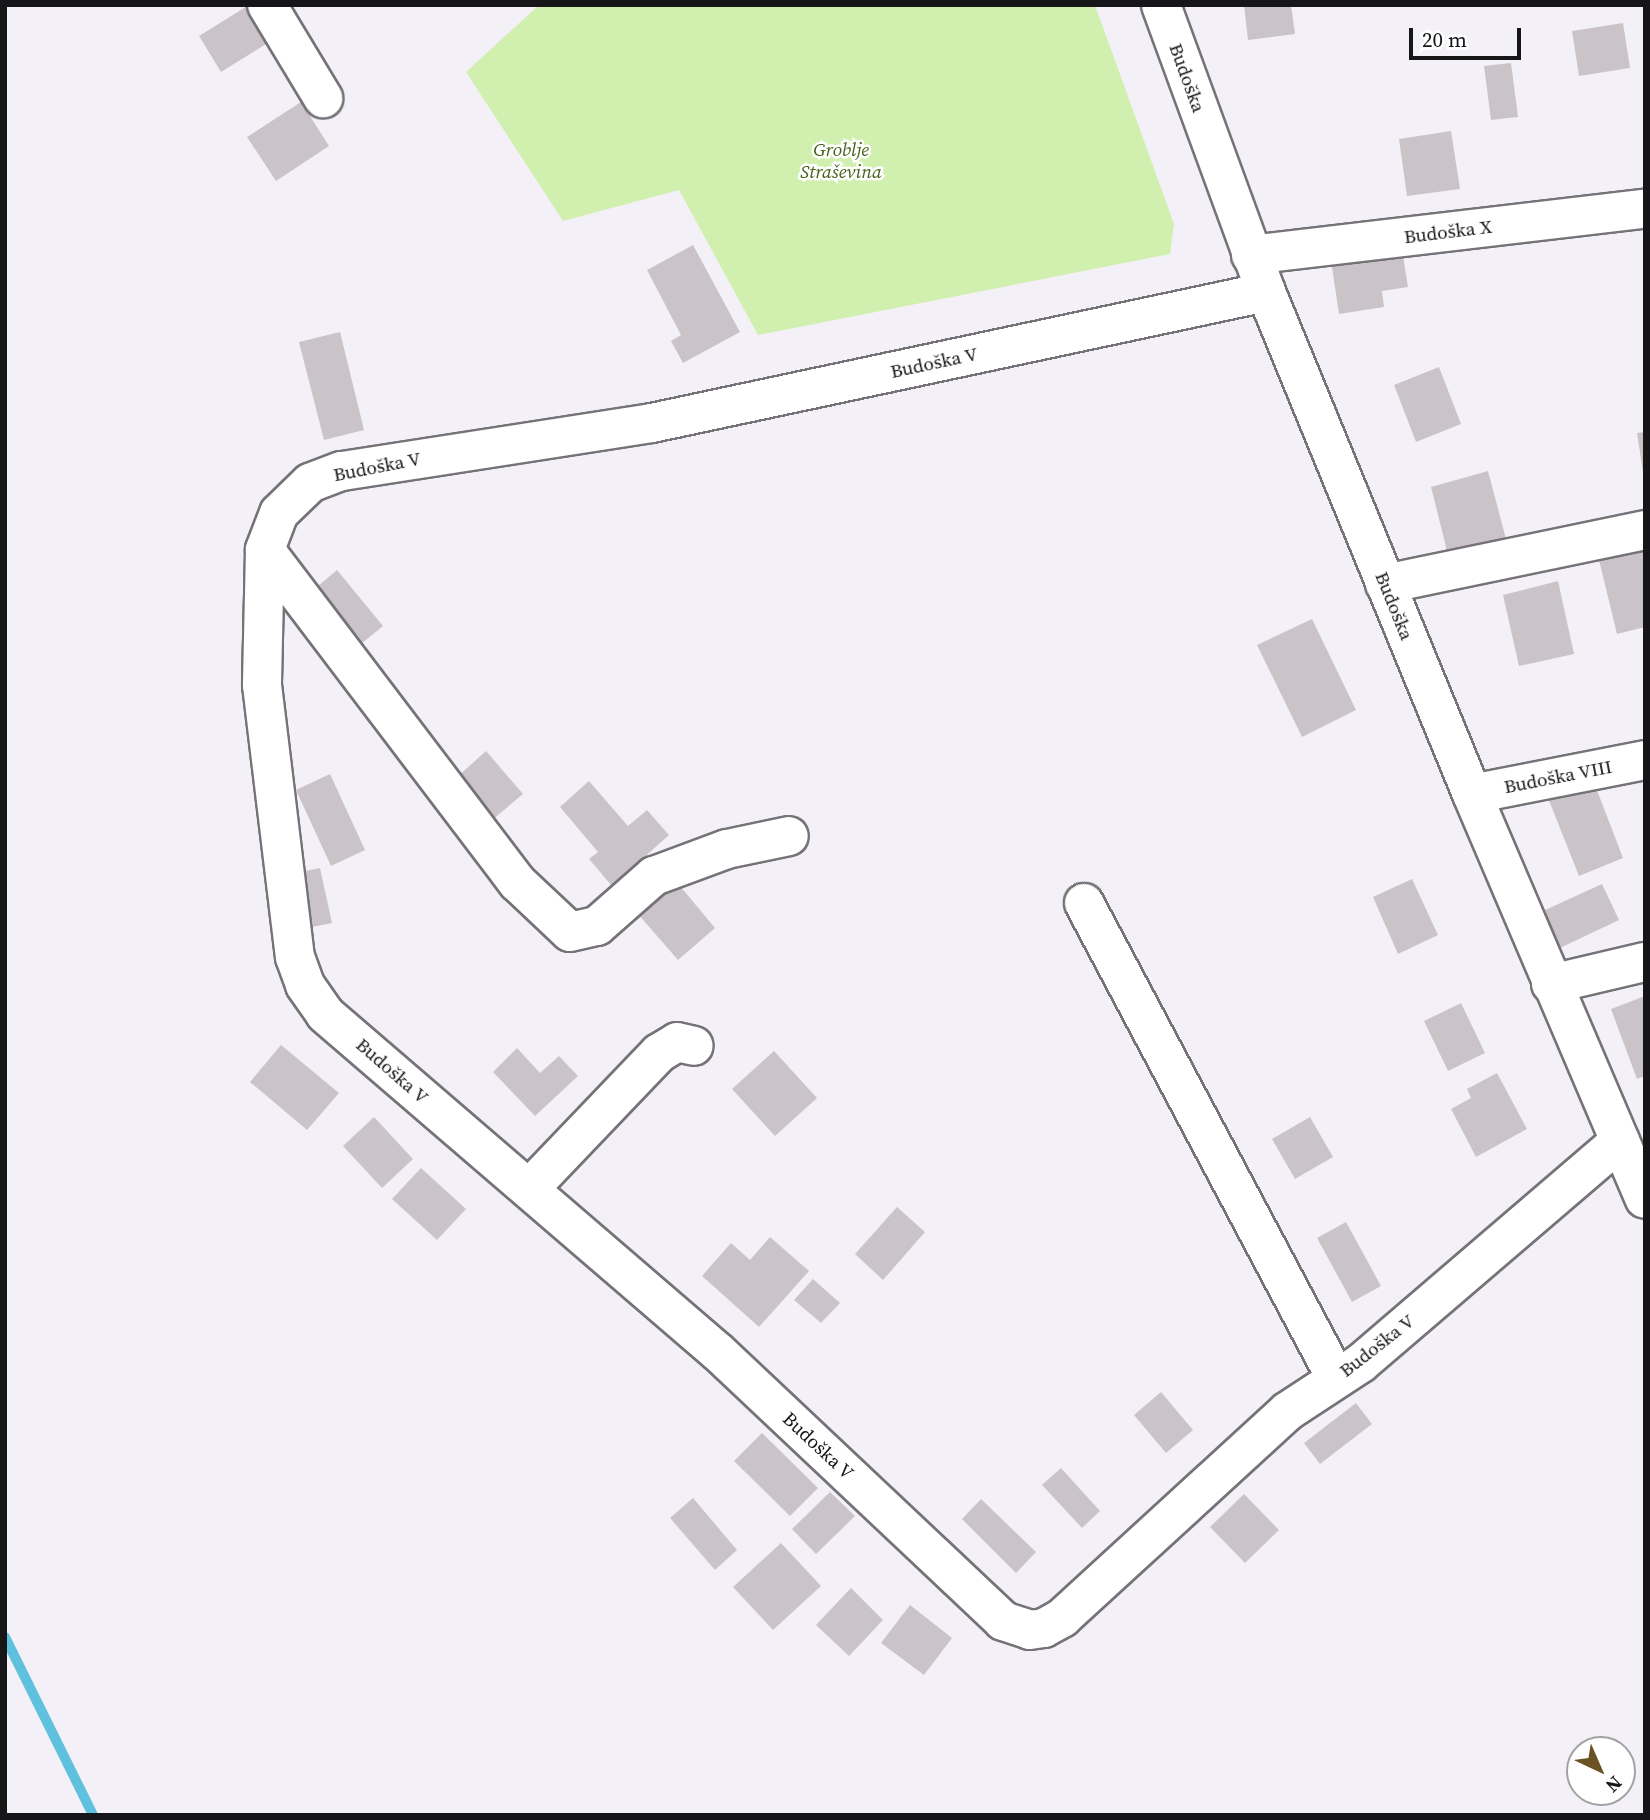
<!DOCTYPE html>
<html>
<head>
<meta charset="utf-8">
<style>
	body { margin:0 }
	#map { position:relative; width:1650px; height:1820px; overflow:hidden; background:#f3f1f7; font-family:"Source Serif 4",serif }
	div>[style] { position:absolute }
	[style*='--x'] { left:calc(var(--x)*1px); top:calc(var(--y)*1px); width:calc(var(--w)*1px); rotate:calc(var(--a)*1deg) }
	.green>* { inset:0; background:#d1efaf }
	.stream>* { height:10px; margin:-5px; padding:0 5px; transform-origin:5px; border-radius:5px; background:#60c1de }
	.building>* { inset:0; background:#cac4c8 }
	.roads { filter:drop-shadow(2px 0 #757378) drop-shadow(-2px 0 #757378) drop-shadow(0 2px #757378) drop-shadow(0 -2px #757378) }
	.minor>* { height:38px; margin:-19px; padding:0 19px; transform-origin:19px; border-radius:19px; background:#fff }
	span { translate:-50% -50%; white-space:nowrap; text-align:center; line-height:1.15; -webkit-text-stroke:5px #fff; paint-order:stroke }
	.street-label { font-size:19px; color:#161618 }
	.park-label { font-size:19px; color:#466219; font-style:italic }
	.frame { position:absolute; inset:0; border:7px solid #161618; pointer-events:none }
	.north { position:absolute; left:1566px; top:1736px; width:70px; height:70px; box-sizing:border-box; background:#fff; border:2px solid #a2a2a3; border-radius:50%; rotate:136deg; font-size:19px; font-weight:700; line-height:28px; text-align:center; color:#161618 }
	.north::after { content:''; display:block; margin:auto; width:24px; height:32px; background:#6b5223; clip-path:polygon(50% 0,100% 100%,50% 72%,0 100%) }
	.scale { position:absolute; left:1409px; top:28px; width:112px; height:32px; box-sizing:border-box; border:4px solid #161618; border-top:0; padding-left:9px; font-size:21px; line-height:24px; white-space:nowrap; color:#161618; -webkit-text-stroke:5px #fff; paint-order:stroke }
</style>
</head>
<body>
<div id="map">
	<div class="green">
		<i style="clip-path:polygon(539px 5px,1095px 5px,1174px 224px,1170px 254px,758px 335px,679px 190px,563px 221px,466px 72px)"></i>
	</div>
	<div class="stream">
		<i style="--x:5;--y:1637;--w:199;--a:63.7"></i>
	</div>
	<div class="building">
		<i style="clip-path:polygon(249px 5px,271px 41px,221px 72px,199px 36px)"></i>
		<i style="clip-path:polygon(1244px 5px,1291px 5px,1295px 34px,1248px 40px)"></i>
		<i style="clip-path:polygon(1623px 23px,1630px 68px,1579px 76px,1572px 31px)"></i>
		<i style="clip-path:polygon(1511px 63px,1518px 117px,1491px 120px,1484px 66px)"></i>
		<i style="clip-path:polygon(301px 102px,329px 146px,276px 181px,247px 137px)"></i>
		<i style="clip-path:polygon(1451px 131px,1460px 189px,1407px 196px,1399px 139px)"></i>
		<i style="clip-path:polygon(1401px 243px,1408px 287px,1382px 291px,1384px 307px,1339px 314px,1330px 254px)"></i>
		<i style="clip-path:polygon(693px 245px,740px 332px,683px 363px,671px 341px,681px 335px,647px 270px)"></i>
		<i style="clip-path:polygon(340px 332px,364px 430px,324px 440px,299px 342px)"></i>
		<i style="clip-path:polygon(1439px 367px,1461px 424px,1416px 442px,1394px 385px)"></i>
		<i style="clip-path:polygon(1645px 432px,1645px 472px,1643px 472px,1637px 433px)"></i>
		<i style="clip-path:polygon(1488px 471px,1506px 539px,1448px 555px,1431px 487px)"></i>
		<i style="clip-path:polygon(1645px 549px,1645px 627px,1617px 634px,1599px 560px)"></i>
		<i style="clip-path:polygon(337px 570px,383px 626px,351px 652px,306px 596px)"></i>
		<i style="clip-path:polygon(1558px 581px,1574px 654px,1519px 666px,1503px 595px)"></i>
		<i style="clip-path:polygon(1312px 619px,1356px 710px,1302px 737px,1257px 645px)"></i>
		<i style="clip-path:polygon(486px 751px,523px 794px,492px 820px,456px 778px)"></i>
		<i style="clip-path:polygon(330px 774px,365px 850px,331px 866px,296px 790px)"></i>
		<i style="clip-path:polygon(1593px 780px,1623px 858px,1579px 876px,1548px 798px)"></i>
		<i style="clip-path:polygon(589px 781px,628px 826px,647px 810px,669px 835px,612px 886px,589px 859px,598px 852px,560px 807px)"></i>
		<i style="clip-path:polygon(320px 868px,332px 923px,307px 928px,295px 873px)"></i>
		<i style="clip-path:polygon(1412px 879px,1438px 935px,1398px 954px,1373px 897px)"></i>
		<i style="clip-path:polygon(675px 880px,715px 928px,678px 960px,637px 913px)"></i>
		<i style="clip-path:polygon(1602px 884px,1619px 920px,1560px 948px,1543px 911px)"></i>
		<i style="clip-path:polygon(1645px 996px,1645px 1076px,1637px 1079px,1611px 1009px)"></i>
		<i style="clip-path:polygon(1461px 1003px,1485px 1053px,1448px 1071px,1424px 1021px)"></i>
		<i style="clip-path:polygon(281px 1045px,339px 1093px,307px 1130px,250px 1082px)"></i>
		<i style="clip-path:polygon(517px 1048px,540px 1073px,559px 1056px,578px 1076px,535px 1116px,493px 1072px)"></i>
		<i style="clip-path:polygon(774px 1051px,817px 1098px,775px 1136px,732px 1089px)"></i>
		<i style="clip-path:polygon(1497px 1073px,1527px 1129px,1476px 1157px,1451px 1109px,1471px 1098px,1467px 1089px)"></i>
		<i style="clip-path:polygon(374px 1117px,413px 1159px,382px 1188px,343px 1146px)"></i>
		<i style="clip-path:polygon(1310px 1117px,1333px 1157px,1295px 1179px,1272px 1139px)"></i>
		<i style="clip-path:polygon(421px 1168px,466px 1209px,437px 1240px,392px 1199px)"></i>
		<i style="clip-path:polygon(897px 1207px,925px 1232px,883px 1280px,855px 1254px)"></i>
		<i style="clip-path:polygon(1346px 1222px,1381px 1286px,1352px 1302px,1317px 1238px)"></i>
		<i style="clip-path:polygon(770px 1237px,809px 1271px,759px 1327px,702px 1276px,731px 1243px,750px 1260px)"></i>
		<i style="clip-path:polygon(813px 1279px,840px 1303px,821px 1323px,794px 1300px)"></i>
		<i style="clip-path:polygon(1161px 1392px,1193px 1430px,1166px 1453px,1134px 1415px)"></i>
		<i style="clip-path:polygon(1356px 1403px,1372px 1424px,1320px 1464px,1304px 1443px)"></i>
		<i style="clip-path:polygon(762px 1433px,818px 1488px,790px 1516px,734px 1461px)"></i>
		<i style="clip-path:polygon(1061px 1468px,1100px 1511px,1082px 1528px,1042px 1485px)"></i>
		<i style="clip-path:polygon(830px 1492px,855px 1516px,816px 1554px,792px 1529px)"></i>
		<i style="clip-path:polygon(1244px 1494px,1279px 1530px,1245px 1563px,1210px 1527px)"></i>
		<i style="clip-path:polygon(693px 1498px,737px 1550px,715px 1570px,670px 1518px)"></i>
		<i style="clip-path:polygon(981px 1499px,1036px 1552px,1016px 1573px,962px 1519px)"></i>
		<i style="clip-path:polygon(781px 1543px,821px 1586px,773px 1630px,733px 1587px)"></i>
		<i style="clip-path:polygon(851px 1588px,883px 1620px,849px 1656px,816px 1625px)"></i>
		<i style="clip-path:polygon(910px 1605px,952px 1638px,924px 1675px,881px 1643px)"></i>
	</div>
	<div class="roads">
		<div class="minor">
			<i style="--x:267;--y:5;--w:109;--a:58.9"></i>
			<i style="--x:1161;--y:5;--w:306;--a:69.9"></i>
			<i style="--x:1266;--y:292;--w:543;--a:67.69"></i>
			<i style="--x:1472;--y:794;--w:440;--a:66.9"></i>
			<i style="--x:1251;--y:255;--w:397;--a:-6.7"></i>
			<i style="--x:1266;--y:292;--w:628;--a:167.96"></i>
			<i style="--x:652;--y:423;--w:315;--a:171.2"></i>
			<i style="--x:341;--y:471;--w:33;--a:159"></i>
			<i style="--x:310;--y:483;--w:43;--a:135.9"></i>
			<i style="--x:279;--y:513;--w:40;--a:111"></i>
			<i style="--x:265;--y:550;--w:135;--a:91.3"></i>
			<i style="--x:262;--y:685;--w:274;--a:83.1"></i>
			<i style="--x:295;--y:957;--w:30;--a:70"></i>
			<i style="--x:305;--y:985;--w:35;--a:55"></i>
			<i style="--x:325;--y:1014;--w:518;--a:40.7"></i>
			<i style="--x:718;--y:1352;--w:392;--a:43.3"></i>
			<i style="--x:1003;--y:1621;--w:28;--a:18"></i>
			<i style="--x:1030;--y:1630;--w:14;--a:-8"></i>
			<i style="--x:1044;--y:1628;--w:21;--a:-29"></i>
			<i style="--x:1062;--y:1618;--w:306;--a:-42.5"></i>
			<i style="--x:1288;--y:1411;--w:87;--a:-33.3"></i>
			<i style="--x:1361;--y:1363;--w:341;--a:-40.6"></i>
			<i style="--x:265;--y:550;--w:418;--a:52.8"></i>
			<i style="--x:518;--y:883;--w:71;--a:43.3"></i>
			<i style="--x:570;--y:932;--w:28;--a:-13"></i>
			<i style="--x:597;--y:926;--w:76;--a:-41.3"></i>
			<i style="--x:654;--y:876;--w:78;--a:-20.3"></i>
			<i style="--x:727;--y:849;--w:63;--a:-11.8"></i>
			<i style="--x:1385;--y:584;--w:266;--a:-11.7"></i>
			<i style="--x:1472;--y:794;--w:176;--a:-11.1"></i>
			<i style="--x:1084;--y:903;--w:538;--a:62.05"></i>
			<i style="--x:1551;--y:984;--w:97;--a:-13.2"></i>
			<i style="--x:529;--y:1189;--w:188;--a:-46.3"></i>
			<i style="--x:659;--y:1053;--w:21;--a:-31"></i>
			<i style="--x:677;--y:1042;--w:17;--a:13"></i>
		</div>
	</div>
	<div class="street-label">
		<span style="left:1187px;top:78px;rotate:70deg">Budoška</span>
		<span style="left:1448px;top:232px;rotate:-7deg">Budoška X</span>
		<span style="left:934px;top:363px;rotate:-12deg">Budoška V</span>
		<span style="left:377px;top:467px;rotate:-11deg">Budoška V</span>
		<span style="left:1394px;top:606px;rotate:68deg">Budoška</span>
		<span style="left:1558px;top:777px;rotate:-11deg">Budoška VIII</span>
		<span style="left:392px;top:1071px;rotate:41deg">Budoška V</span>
		<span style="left:1377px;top:1346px;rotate:-38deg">Budoška V</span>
		<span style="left:818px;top:1446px;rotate:43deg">Budoška V</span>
	</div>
	<div class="park-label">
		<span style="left:841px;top:161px">Groblje<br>Straševina</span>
	</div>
	<div class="frame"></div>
	<div class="north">N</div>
	<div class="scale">20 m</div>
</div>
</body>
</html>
